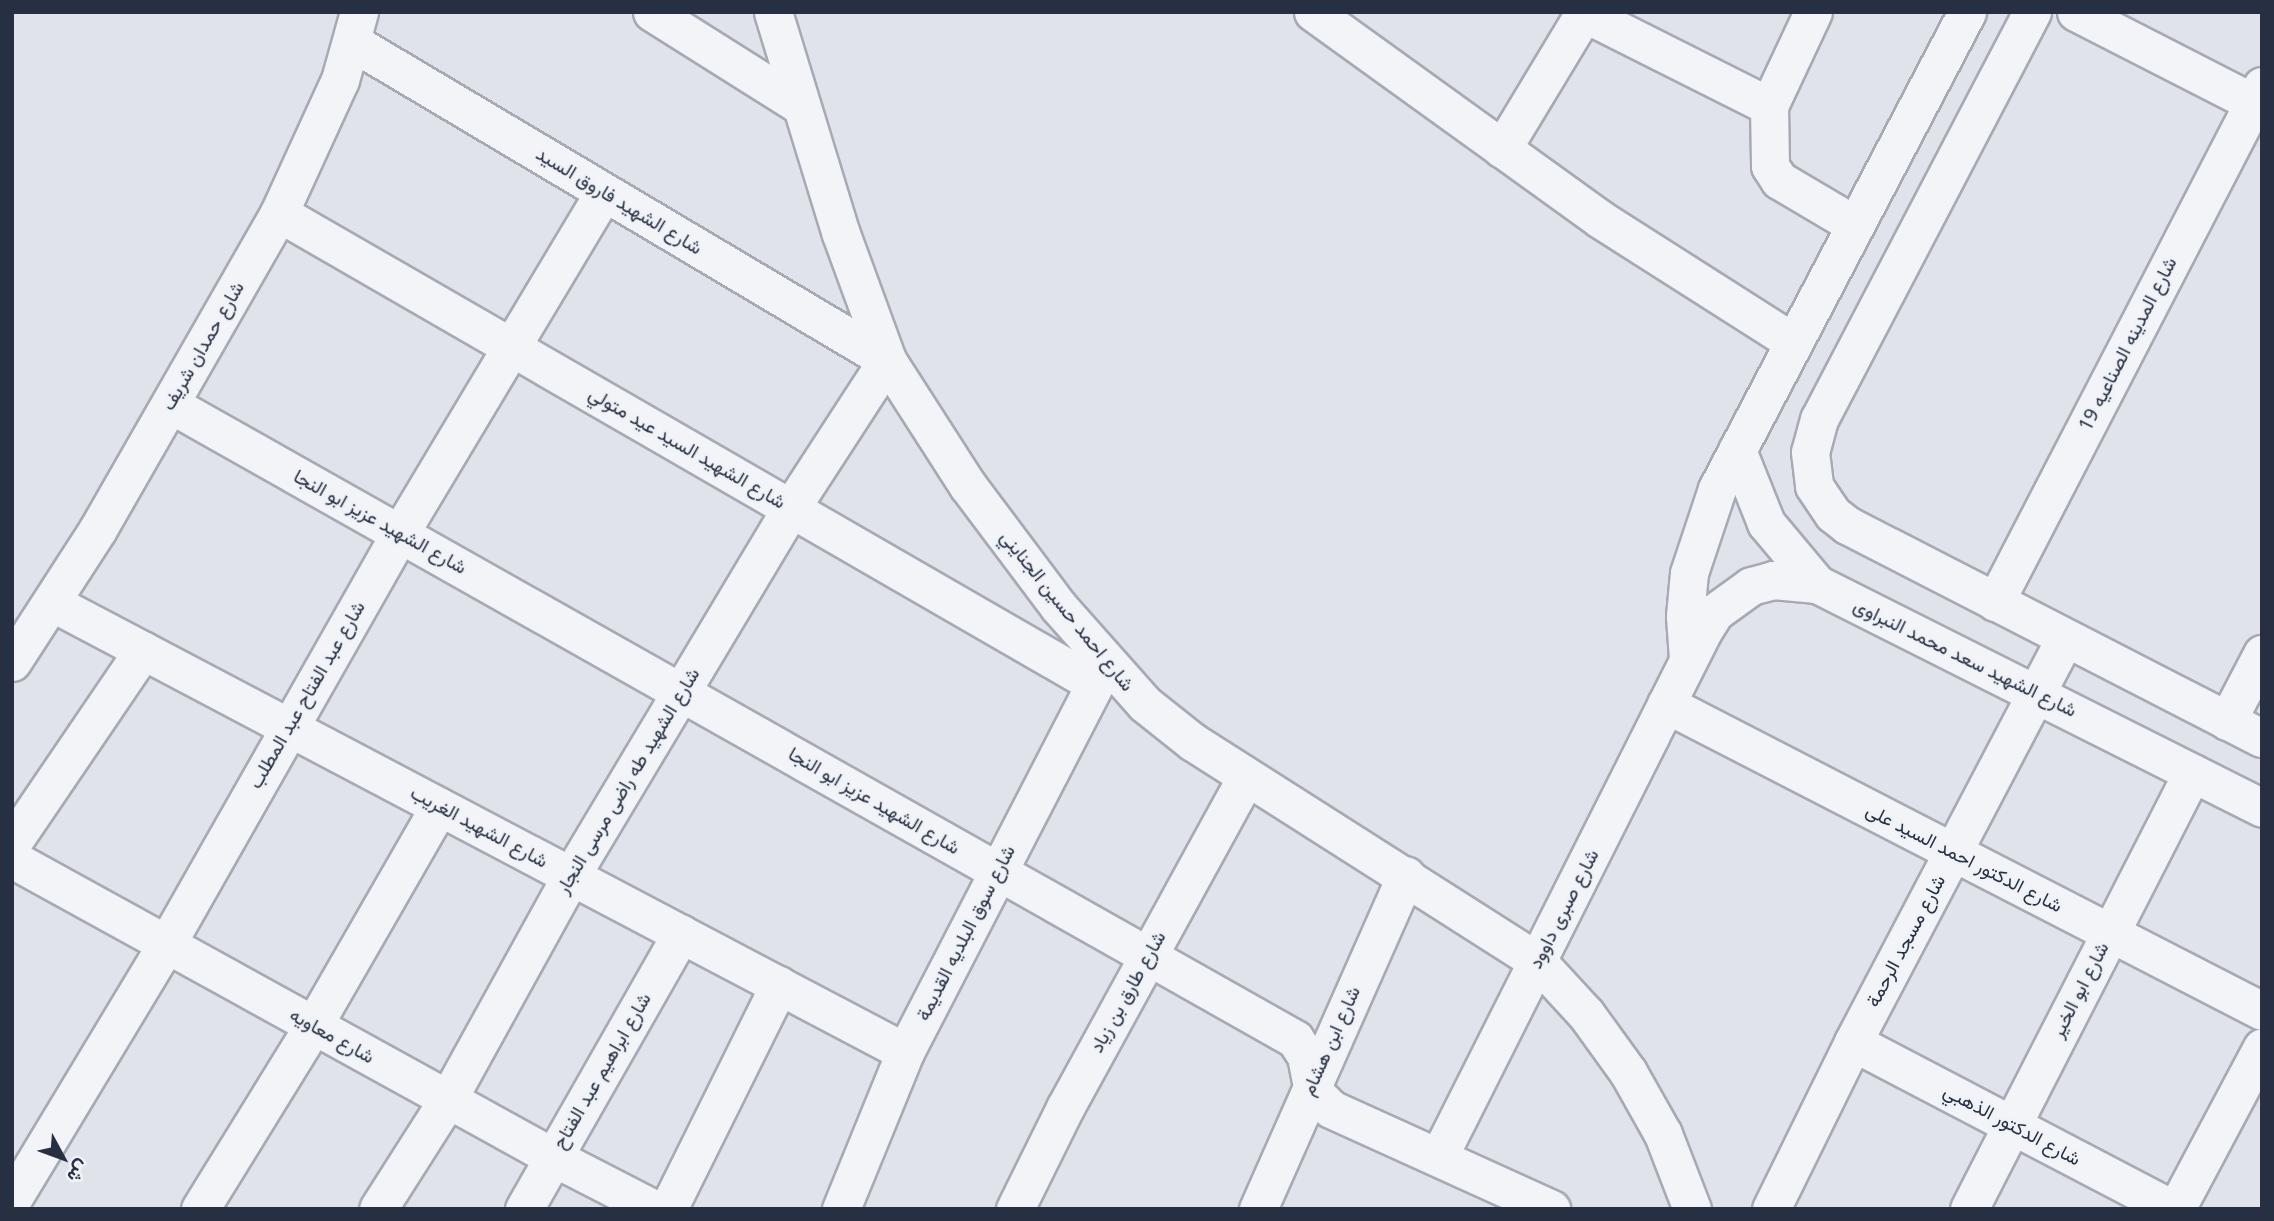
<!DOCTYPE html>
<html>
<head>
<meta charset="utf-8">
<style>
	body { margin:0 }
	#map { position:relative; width:2274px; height:1221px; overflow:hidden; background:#e0e3ea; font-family:"Noto Sans",Vazirmatn,sans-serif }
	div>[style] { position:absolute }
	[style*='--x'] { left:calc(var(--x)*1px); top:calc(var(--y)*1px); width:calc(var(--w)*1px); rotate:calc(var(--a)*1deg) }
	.roads { filter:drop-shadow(2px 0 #a5aab5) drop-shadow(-2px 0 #a5aab5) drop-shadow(0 2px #a5aab5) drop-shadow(0 -2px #a5aab5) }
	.street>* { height:37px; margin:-18.5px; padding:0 18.5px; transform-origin:18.5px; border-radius:18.5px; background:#f3f4f8 }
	span { translate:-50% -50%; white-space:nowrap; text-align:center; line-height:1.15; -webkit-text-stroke:5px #eff2f7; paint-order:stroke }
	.street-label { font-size:19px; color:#273043 }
	.frame { position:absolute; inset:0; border:14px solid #273043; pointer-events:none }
	.north { position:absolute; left:28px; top:1123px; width:70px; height:70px; -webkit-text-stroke:5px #eff2f7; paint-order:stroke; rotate:131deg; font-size:19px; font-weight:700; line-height:28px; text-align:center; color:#273043 }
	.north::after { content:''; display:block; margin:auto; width:24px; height:32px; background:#273043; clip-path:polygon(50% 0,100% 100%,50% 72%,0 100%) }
</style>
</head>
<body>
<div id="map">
	<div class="roads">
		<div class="street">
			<i style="--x:652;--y:12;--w:176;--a:32.2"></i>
			<i style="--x:773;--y:12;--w:232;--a:73"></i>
			<i style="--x:841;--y:234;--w:134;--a:69.9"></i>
			<i style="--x:887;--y:360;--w:150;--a:57.3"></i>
			<i style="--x:968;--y:486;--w:150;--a:53.1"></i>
			<i style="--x:1058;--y:606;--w:131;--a:48.4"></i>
			<i style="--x:1145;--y:704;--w:61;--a:38.4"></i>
			<i style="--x:1193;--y:742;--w:409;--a:32.5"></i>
			<i style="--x:1538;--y:962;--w:71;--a:47.3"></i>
			<i style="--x:1586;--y:1014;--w:72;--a:54.1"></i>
			<i style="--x:1628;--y:1072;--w:71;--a:60.6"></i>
			<i style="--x:1663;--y:1134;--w:80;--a:68.9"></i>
			<i style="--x:1313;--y:12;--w:354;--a:35.8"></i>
			<i style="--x:1600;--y:219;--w:229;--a:32.5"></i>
			<i style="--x:1813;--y:12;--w:104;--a:115.1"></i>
			<i style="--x:1769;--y:106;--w:60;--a:89"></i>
			<i style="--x:1770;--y:166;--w:17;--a:57"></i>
			<i style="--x:1779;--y:180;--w:88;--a:30.6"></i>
			<i style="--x:2032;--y:12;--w:459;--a:117.6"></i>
			<i style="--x:1819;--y:419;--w:34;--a:105"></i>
			<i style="--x:1810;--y:452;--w:34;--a:83"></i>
			<i style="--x:1814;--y:486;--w:34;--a:56"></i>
			<i style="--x:1833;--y:514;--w:18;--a:38"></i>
			<i style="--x:1847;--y:525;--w:466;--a:27.2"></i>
			<i style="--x:2076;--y:12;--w:209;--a:27.1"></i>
			<i style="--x:352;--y:42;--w:622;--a:30.73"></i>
			<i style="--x:887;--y:360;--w:176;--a:123"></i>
			<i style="--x:791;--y:508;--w:429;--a:120.9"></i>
			<i style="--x:571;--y:876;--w:255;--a:118.9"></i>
			<i style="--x:448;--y:1099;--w:130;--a:122.5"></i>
			<i style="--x:1502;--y:149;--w:159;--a:-58.9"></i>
			<i style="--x:1584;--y:13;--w:207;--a:26.7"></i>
			<i style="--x:279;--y:213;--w:942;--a:29.99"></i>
			<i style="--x:170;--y:404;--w:1292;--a:29.44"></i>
			<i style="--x:1295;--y:1039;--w:20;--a:57"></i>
			<i style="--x:1306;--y:1056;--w:36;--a:79"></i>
			<i style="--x:1313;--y:1091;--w:25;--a:45"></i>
			<i style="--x:1331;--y:1109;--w:242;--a:24.4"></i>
			<i style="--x:1737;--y:450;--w:79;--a:68.3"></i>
			<i style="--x:1766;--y:523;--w:80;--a:50.1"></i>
			<i style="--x:1995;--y:602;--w:581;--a:-62.64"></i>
			<i style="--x:53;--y:603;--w:963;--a:27.79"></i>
			<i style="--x:1688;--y:659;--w:43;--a:-94"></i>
			<i style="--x:1685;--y:616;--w:43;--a:-84.7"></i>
			<i style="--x:1689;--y:573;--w:89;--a:-71.6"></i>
			<i style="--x:1717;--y:489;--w:539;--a:-62.34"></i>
			<i style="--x:12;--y:662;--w:158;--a:-57.1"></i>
			<i style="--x:98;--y:529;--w:364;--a:-60.2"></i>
			<i style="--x:279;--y:213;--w:146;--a:-65.4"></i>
			<i style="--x:340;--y:80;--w:71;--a:-74.4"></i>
			<i style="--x:1666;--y:704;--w:670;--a:27.25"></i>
			<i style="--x:2227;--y:721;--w:76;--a:-62.4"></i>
			<i style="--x:12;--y:843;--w:233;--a:-55.8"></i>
			<i style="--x:12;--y:859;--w:618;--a:28.85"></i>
			<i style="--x:553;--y:1157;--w:114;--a:27.2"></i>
			<i style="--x:1853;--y:1042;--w:360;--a:27.6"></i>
			<i style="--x:1439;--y:1156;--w:588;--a:-63.3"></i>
			<i style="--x:1703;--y:631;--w:22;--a:-58"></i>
			<i style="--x:1715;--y:612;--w:44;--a:-35.8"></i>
			<i style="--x:1751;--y:586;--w:23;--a:-15"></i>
			<i style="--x:1773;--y:580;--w:44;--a:5.2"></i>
			<i style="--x:1817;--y:584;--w:498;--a:26.7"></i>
			<i style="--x:12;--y:1200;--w:298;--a:-58.9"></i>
			<i style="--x:166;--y:945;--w:474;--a:-60.4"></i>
			<i style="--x:400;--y:533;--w:397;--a:-59.1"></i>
			<i style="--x:200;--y:1209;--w:215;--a:-58.3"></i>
			<i style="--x:313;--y:1026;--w:253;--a:-60.1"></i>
			<i style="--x:524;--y:1209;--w:317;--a:-60.3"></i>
			<i style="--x:668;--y:1209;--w:250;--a:-63.6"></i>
			<i style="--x:841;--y:1209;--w:170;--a:-67.8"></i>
			<i style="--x:905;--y:1052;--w:437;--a:-62.7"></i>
			<i style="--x:1015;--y:1209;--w:113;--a:-63.7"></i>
			<i style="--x:1065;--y:1108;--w:376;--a:-61.3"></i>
			<i style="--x:1258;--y:1209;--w:365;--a:-66.1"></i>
			<i style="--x:1771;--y:1209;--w:186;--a:-63.8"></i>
			<i style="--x:1853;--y:1042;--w:455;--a:-62.3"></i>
			<i style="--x:1969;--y:1209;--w:490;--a:-62.9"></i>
			<i style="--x:2176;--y:1209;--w:183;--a:-62"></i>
		</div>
	</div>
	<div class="street-label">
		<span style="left:619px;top:201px;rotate:31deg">شارع الشهيد فاروق السيد</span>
		<span style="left:2128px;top:344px;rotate:-63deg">شارع المدينه الصناعيه 19</span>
		<span style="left:203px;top:346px;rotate:-60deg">شارع حمدان شريف</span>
		<span style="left:687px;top:448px;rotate:30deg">شارع الشهيد السيد عيد متولي</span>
		<span style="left:380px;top:522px;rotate:29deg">شارع الشهيد عزيز ابو النجا</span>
		<span style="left:1067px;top:611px;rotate:51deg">شارع احمد حسين الجنايني</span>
		<span style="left:1965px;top:658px;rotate:26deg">شارع الشهيد سعد محمد النبراوى</span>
		<span style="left:307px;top:695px;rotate:-60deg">شارع عبد الفتاح عبد المطلب</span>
		<span style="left:628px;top:781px;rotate:-59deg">شارع الشهيد طه راضى مرسى النجار</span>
		<span style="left:874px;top:801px;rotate:30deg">شارع الشهيد عزيز ابو النجا</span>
		<span style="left:479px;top:827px;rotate:28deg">شارع الشهيد الغريب</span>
		<span style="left:1964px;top:858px;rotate:27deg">شارع الدكتور احمد السيد على</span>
		<span style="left:1564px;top:909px;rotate:-63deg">شارع صبرى داوود</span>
		<span style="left:966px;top:933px;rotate:-63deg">شارع سوق البلديه القديمة</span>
		<span style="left:1906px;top:941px;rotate:-62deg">شارع مسجد الرحمة</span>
		<span style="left:2080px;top:990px;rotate:-63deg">شارع ابو الخير</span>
		<span style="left:1128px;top:992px;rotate:-61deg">شارع طارق بن زياد</span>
		<span style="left:332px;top:1036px;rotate:29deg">شارع معاويه</span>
		<span style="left:1331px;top:1041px;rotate:-66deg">شارع ابن هشام</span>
		<span style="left:602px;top:1071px;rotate:-60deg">شارع ابراهيم عبد الفتاح</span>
		<span style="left:2012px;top:1125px;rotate:28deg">شارع الدكتور الذهبي</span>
	</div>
	<div class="frame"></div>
	<div class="north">ش</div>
</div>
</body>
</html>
